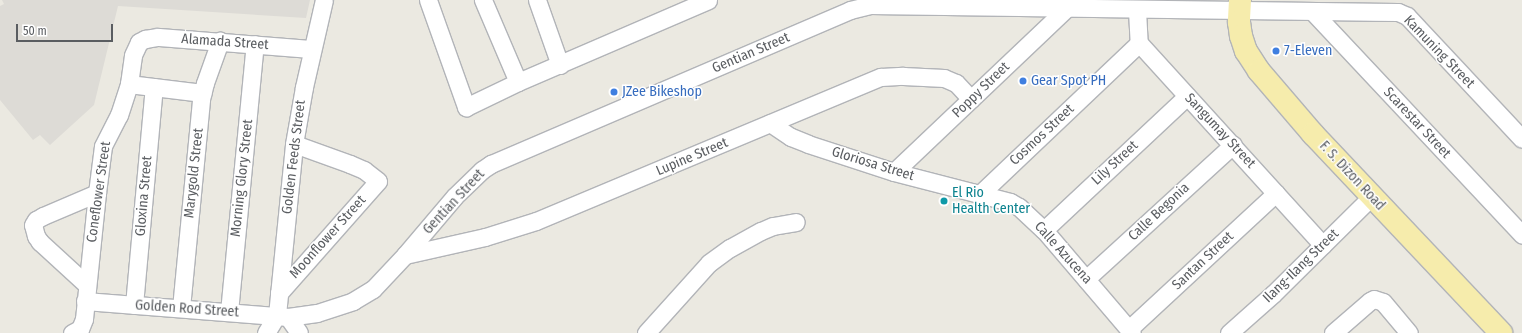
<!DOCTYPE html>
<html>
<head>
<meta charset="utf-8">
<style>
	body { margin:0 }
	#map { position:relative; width:1522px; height:333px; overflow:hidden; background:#ebe9e1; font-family:"Fira Sans Condensed",sans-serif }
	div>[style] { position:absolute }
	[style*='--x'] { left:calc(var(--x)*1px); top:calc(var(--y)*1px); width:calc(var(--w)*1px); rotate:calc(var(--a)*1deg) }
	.industrial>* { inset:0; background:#dddbd6 }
	.roads { filter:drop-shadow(1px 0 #b2b4b8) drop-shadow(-1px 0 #b2b4b8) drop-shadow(0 1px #b2b4b8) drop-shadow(0 -1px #b2b4b8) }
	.minor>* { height:17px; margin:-8.5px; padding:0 8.5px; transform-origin:8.5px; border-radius:8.5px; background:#fff }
	.major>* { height:22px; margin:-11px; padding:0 11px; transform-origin:11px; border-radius:11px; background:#f6ecac }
	.dots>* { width:11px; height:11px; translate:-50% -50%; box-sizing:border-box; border:2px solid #fff; border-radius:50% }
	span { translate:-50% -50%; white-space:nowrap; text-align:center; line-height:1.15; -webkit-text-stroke:3px #fff; paint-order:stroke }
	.street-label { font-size:14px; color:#5a5d61 }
	.shop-label { font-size:14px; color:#366cbe }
	.left { translate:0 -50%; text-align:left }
	.culture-label { font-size:14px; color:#0d838f }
	.scale { position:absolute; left:16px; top:24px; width:97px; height:18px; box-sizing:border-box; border:2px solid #5a5d61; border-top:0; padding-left:5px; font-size:12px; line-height:14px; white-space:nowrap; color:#5a5d61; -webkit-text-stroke:3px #fff; paint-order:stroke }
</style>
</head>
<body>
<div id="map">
	<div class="industrial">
		<i style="clip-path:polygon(2px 0,310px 0,306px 18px,118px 6px,94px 105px,50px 145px,40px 135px,33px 140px,0 100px,0 6px,4px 4px)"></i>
	</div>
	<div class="roads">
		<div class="minor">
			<i style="--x:428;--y:0;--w:114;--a:70.4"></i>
			<i style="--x:466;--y:107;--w:58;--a:-25.7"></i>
			<i style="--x:518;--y:82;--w:207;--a:-23.3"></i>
			<i style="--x:483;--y:0;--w:89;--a:66.9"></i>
			<i style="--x:537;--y:0;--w:69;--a:70.5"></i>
			<i style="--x:1137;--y:10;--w:33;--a:87"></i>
			<i style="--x:1139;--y:43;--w:273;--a:47.7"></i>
			<i style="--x:1312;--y:11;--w:307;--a:46.8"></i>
			<i style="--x:129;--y:84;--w:74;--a:7"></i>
			<i style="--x:770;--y:123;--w:25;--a:34"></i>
			<i style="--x:791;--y:137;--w:18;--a:22"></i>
			<i style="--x:808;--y:144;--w:90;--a:18"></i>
			<i style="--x:894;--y:172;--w:120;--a:14.5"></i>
			<i style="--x:1010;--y:202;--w:10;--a:29"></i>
			<i style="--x:1019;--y:207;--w:34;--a:43"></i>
			<i style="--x:1044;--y:230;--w:135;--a:49.5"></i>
			<i style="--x:894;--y:172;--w:238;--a:-43.5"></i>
			<i style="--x:980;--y:194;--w:219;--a:-43.5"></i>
			<i style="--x:1044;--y:230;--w:196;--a:-43.1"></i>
			<i style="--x:405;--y:255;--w:82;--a:-12.7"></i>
			<i style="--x:485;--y:237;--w:53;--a:-17.4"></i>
			<i style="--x:536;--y:221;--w:374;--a:-22.7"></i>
			<i style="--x:881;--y:77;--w:22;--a:-3"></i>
			<i style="--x:903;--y:76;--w:41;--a:2.8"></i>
			<i style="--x:944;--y:78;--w:13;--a:23"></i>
			<i style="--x:956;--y:83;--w:22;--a:47"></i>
			<i style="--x:1086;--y:279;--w:199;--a:-42.4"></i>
			<i style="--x:87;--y:285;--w:64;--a:-137.5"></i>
			<i style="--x:40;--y:242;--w:7;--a:-124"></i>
			<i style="--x:36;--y:236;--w:11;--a:-105"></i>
			<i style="--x:33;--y:225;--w:6;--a:-59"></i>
			<i style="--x:36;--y:220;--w:8;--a:-30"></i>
			<i style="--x:43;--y:216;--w:59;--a:-23.1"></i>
			<i style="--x:279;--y:293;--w:149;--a:-48.5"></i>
			<i style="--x:378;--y:181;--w:18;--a:-142"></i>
			<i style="--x:364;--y:170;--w:15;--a:-157"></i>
			<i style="--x:350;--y:164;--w:59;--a:-160.3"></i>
			<i style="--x:85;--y:301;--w:204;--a:4.5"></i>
			<i style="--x:288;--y:317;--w:29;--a:-8"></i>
			<i style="--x:317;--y:313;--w:38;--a:-18"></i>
			<i style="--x:353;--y:301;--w:23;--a:-31"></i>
			<i style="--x:373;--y:289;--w:47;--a:-46.7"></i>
			<i style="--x:405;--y:255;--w:77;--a:-49.7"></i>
			<i style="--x:455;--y:196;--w:37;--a:-44"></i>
			<i style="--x:482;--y:170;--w:11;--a:-34"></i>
			<i style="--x:491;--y:164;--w:391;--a:-23.2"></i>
			<i style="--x:850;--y:10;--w:21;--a:-14"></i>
			<i style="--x:870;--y:5;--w:528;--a:0.76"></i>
			<i style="--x:1398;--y:12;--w:10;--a:24"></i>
			<i style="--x:1407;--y:16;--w:168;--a:46.9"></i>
			<i style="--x:134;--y:305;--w:219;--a:-84.8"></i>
			<i style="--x:181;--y:308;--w:210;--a:-84.5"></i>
			<i style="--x:201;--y:99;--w:16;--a:-76"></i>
			<i style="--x:205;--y:83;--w:45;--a:-70.3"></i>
			<i style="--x:229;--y:312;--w:269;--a:-84.5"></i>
			<i style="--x:288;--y:317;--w:19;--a:55"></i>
			<i style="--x:1129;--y:329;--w:200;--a:-42.8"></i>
			<i style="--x:72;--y:333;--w:9;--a:-27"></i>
			<i style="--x:80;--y:329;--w:11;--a:-68"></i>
			<i style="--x:84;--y:319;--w:127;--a:-84.1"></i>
			<i style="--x:97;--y:193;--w:47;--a:-82.7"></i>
			<i style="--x:103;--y:146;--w:35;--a:-63"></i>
			<i style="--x:119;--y:115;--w:33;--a:-72"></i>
			<i style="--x:129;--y:84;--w:29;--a:-82"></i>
			<i style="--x:133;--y:55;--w:14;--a:-65"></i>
			<i style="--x:139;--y:42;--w:7;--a:-27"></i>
			<i style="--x:145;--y:39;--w:13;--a:-9"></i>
			<i style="--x:158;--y:37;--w:154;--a:4.5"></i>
			<i style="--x:266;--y:333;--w:21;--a:-59"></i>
			<i style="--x:277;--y:315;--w:172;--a:-84.3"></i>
			<i style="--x:294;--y:144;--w:58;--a:-80"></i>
			<i style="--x:304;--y:87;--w:89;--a:-77.1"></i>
			<i style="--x:646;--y:333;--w:94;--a:-48"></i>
			<i style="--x:709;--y:263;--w:26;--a:-36"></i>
			<i style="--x:730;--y:248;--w:35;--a:-29"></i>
			<i style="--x:761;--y:231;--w:13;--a:-23"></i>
			<i style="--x:773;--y:226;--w:23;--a:-10"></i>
			<i style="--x:1229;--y:333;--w:59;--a:-41.6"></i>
			<i style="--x:1273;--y:294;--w:138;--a:-44.7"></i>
			<i style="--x:1333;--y:333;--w:49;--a:-40.9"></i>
			<i style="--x:1370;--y:301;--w:4;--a:-27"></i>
			<i style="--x:1374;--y:299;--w:9;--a:18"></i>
			<i style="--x:1383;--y:302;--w:40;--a:50"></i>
		</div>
		<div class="major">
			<i style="--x:1240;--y:0;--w:22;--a:93"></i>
			<i style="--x:1239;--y:22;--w:14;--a:82"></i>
			<i style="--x:1241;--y:36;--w:16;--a:72"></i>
			<i style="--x:1246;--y:51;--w:24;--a:57"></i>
			<i style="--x:1259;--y:71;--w:83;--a:49.4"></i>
			<i style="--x:1313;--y:134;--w:274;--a:46.6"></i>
		</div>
	</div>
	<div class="dots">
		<i style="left:1276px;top:51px;background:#3f7fe0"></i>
		<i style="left:1023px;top:81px;background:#3f7fe0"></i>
		<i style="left:614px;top:92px;background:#3f7fe0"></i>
		<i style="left:944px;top:201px;background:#0f9aa8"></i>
	</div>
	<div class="street-label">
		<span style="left:225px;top:42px;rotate:4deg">Alamada Street</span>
		<span style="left:1439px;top:52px;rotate:46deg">Kamuning Street</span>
		<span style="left:751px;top:53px;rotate:-23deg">Gentian Street</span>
		<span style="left:981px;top:90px;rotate:-44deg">Poppy Street</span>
		<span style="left:1417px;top:123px;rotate:47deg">Scarestar Street</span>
		<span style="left:1220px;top:131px;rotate:47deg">Sangumay Street</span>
		<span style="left:1042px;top:135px;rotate:-43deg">Cosmos Street</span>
		<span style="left:294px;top:157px;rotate:-83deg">Golden Feeds Street</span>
		<span style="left:692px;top:157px;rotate:-23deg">Lupine Street</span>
		<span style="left:1115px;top:163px;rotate:-43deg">Lily Street</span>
		<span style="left:873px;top:164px;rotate:17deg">Gloriosa Street</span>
		<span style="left:194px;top:173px;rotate:-84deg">Marygold Street</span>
		<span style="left:1352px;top:176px;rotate:47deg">F. S. Dizon Road</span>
		<span style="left:242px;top:178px;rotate:-84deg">Morning Glory Street</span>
		<span style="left:99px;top:192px;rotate:-82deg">Coneflower Street</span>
		<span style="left:144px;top:196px;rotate:-85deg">Gloxina Street</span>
		<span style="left:454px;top:202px;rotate:-47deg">Gentian Street</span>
		<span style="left:1159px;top:212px;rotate:-43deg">Calle Begonia</span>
		<span style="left:328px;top:237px;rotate:-48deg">Moonflower Street</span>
		<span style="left:1063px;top:253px;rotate:48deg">Calle Azucena</span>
		<span style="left:1203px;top:261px;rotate:-43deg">Santan Street</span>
		<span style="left:1301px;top:266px;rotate:-44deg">Ilang-Ilang Street</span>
		<span style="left:187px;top:309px;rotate:4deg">Golden Rod Street</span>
	</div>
	<div class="shop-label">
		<span class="left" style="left:1284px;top:51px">7-Eleven</span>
		<span class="left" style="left:1031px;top:81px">Gear Spot PH</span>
		<span class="left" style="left:622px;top:92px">JZee Bikeshop</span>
	</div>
	<div class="culture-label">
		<span class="left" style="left:952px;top:201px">El Rio<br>Health Center</span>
	</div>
	<div class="scale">50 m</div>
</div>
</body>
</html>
